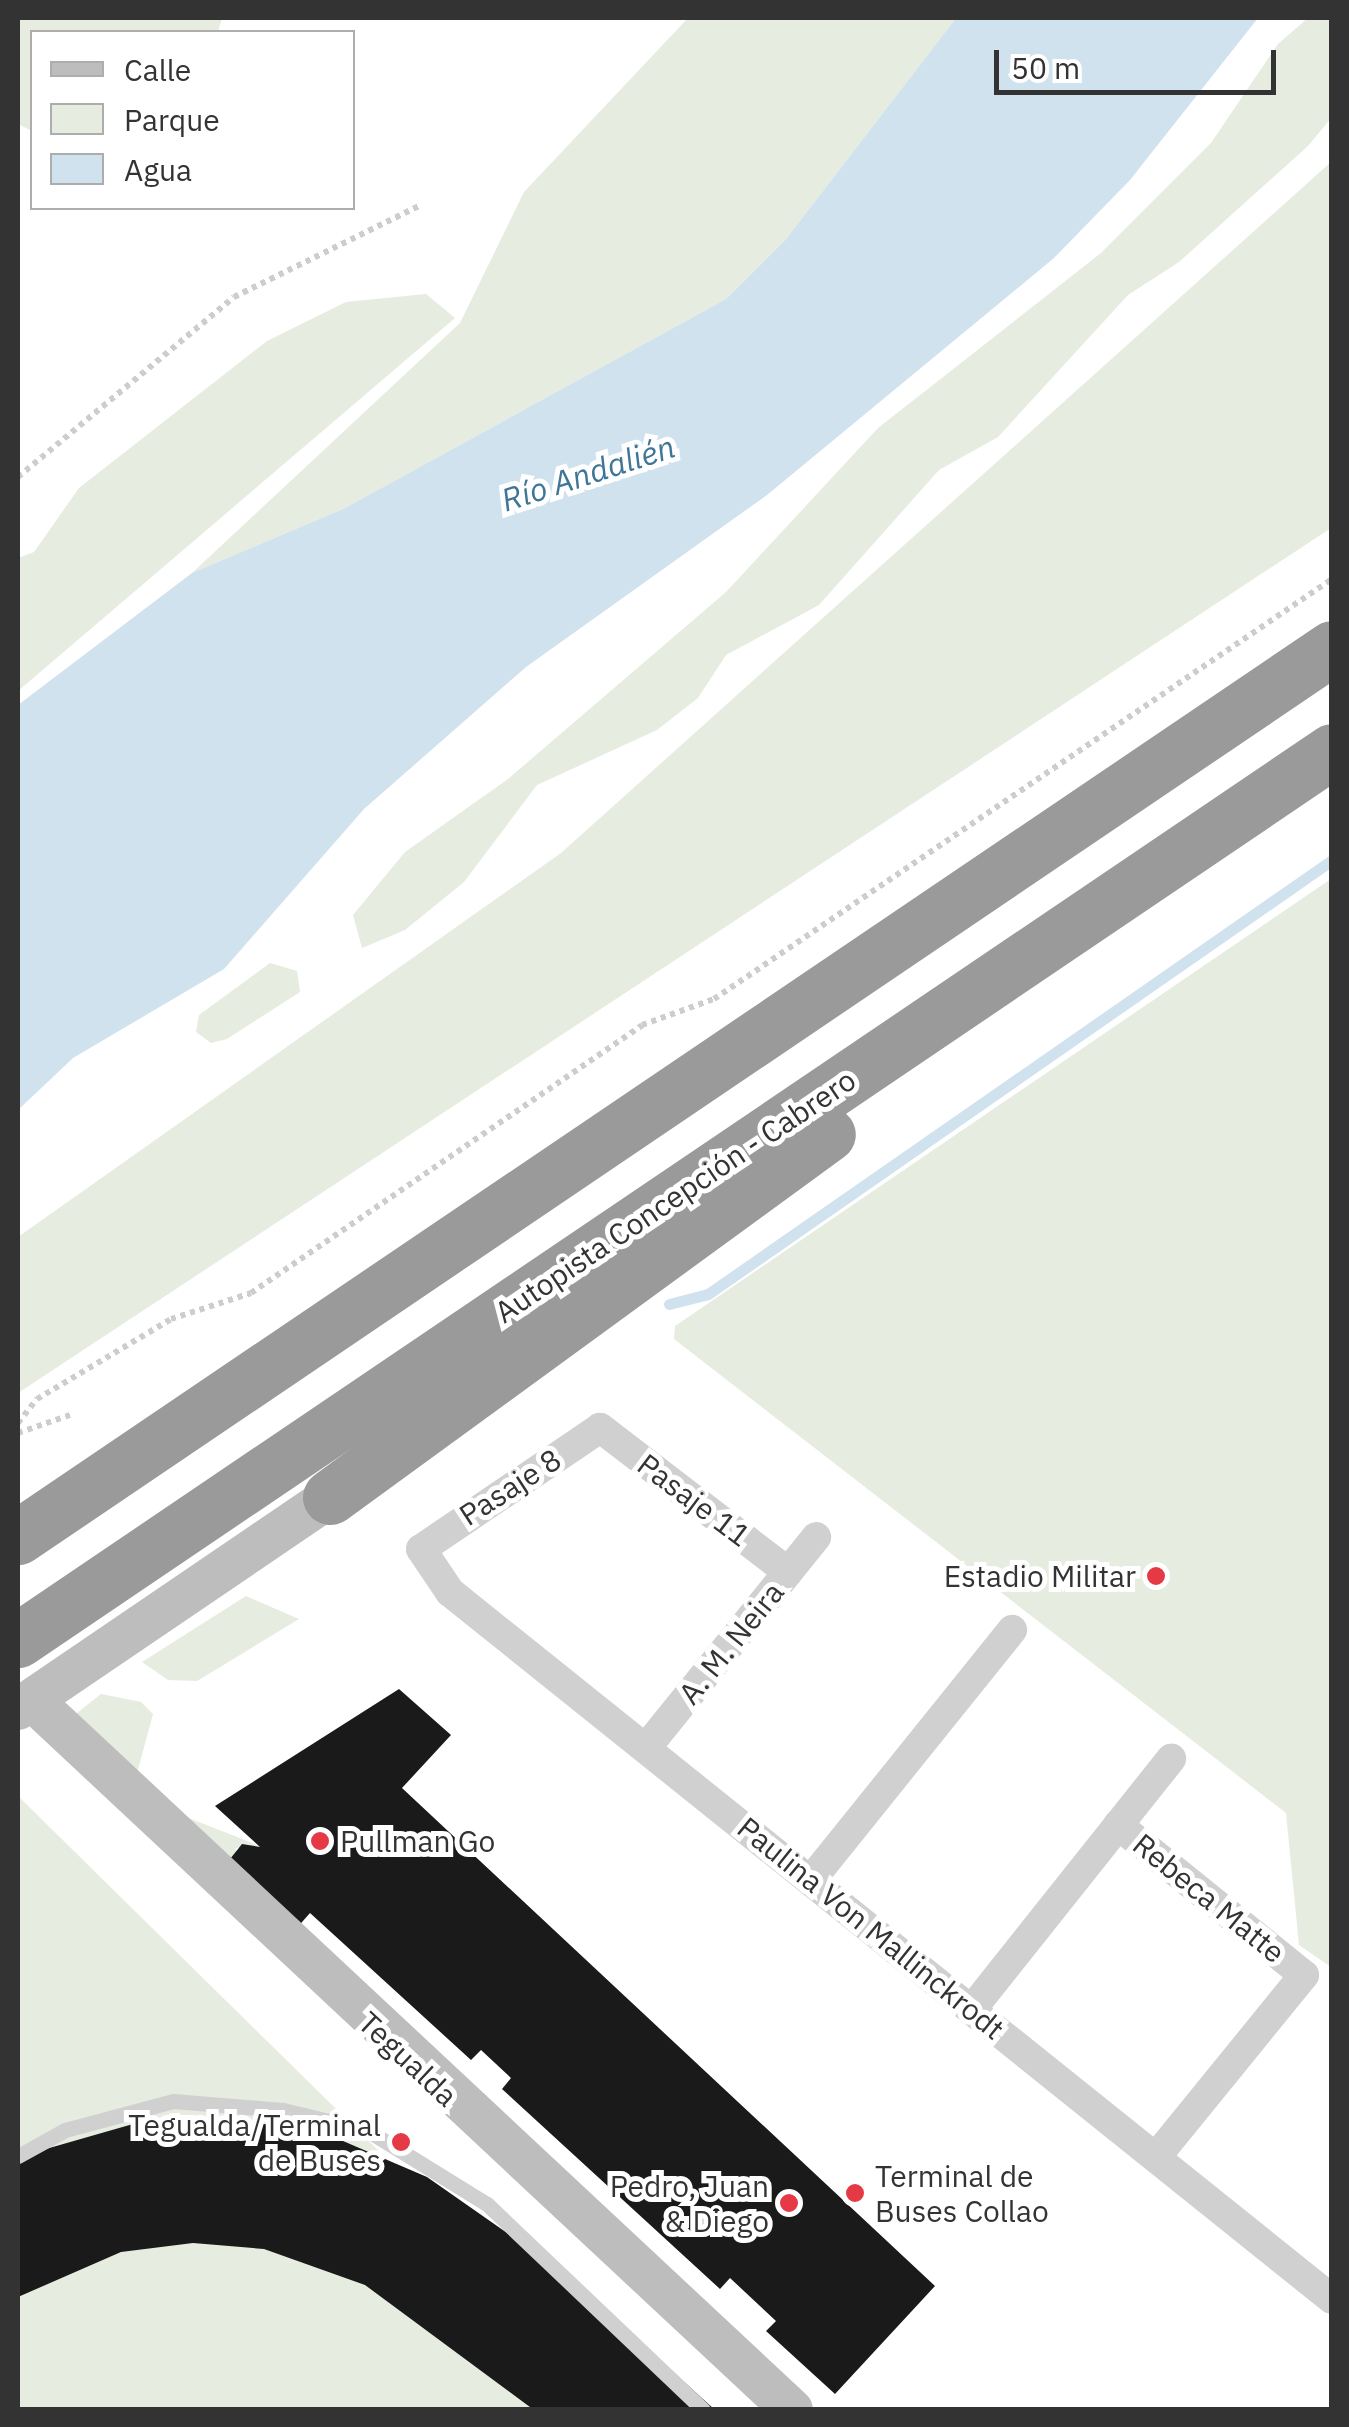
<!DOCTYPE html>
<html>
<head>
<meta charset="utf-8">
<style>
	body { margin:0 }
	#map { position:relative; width:1349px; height:2427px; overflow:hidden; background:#fff; font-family:"IBM Plex Sans",sans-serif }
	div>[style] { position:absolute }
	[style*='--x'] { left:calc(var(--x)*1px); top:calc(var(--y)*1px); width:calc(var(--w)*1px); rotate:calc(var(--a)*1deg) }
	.green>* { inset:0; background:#e6ecdf }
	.water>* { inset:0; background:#cfe2ee }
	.stream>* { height:11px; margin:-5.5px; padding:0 5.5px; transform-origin:5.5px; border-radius:5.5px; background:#cfe2ee }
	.building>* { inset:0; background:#1a1a1a }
	.path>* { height:6px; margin-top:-3px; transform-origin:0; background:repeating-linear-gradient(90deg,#cdcdcd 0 5px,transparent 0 10px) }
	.lane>* { height:15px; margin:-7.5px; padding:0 7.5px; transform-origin:7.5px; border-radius:7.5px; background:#d0d0d0 }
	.street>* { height:30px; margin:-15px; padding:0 15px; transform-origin:15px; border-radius:15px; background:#d0d0d0 }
	.secondary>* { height:42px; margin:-21px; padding:0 21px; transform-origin:21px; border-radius:21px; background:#bdbdbd }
	.highway>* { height:55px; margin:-27.5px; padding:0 27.5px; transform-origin:27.5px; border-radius:27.5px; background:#9a9a9a }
	.dots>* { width:28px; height:28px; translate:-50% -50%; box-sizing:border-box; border:5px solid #fff; border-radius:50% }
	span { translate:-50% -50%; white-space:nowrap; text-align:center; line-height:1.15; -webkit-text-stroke:10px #fff; paint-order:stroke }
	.street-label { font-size:30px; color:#333 }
	.poi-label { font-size:30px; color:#333 }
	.right { translate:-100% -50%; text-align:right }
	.left { translate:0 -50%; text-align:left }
	.water-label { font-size:32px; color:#3f7597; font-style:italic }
	.frame { position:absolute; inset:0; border:20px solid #333; pointer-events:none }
	.legend { position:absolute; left:30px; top:30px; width:325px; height:180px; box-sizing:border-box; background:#fff; border:2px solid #adadad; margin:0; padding:12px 18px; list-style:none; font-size:30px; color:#333 }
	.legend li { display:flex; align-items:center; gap:20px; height:50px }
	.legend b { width:50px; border:2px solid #adadad }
	.scale { position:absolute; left:994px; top:50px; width:282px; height:45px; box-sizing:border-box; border:5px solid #333; border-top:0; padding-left:12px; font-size:30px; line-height:35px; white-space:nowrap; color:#333; -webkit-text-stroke:8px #fff; paint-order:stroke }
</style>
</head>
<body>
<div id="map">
	<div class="green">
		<i style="clip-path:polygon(18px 18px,222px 18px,218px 32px,32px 32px,32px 131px,18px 124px)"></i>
		<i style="clip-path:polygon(688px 18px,956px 18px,786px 239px,726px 299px,345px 508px,192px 573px,460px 323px,524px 192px)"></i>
		<i style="clip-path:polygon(1308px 18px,1331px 18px,1332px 117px,1308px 146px,1179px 262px,1128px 295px,998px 437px,939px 470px,819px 605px,726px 655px,698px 698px,657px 730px,537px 785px,464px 882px,405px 930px,362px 948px,353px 915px,405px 852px,508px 779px,726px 592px,878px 428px,1101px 253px,1211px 143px,1278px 44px)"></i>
		<i style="clip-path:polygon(1331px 162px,1331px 528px,18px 1393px,18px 1237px,561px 853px)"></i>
		<i style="clip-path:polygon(426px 294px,455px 318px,18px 691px,18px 558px,34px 552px,79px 488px,267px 341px,346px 302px)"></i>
		<i style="clip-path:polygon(1331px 879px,1331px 1967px,1299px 1945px,1286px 1813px,674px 1339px,675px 1326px)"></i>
		<i style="clip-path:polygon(270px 963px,297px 971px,300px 992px,227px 1039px,211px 1043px,196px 1032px,199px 1015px)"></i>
		<i style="clip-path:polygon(246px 1596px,299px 1619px,197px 1681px,168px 1680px,142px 1662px)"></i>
		<i style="clip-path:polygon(101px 1694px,141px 1702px,153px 1714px,136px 1777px,181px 1820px,186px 1817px,255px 1844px,260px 1847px,236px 1848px,235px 1875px,78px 1735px,77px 1713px)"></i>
		<i style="clip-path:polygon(18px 1796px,641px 2409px,18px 2410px)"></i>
	</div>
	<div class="water">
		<i style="clip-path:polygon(956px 18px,1258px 18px,1130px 180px,1054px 258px,767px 495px,526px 667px,364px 809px,224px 969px,73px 1058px,18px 1110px,18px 705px,192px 573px,345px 508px,726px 299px,786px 239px)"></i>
	</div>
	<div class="stream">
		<i style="--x:669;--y:1304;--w:40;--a:-14.4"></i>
		<i style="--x:708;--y:1294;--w:760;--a:-34.82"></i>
	</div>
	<div class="building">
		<i style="clip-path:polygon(399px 1689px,451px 1735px,402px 1788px,935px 2286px,835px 2394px,766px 2331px,776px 2321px,730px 2278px,720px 2289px,502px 2089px,511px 2078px,481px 2050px,471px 2060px,310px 1913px,295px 1930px,230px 1859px,242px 1844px,260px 1847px,215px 1806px)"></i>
		<i style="clip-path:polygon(239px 2119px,336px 2138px,427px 2177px,567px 2275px,715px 2410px,534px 2410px,365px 2285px,264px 2249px,193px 2243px,121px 2252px,18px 2297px,18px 2157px,140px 2122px)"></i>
	</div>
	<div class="path">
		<i style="--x:18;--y:477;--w:281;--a:-39.8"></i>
		<i style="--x:234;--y:297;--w:206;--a:-26.2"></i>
		<i style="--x:18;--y:1423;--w:31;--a:-52"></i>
		<i style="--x:37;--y:1399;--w:156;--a:-30.8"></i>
		<i style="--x:171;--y:1319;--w:84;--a:-18"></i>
		<i style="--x:251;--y:1293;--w:474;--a:-34.4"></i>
		<i style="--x:642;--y:1025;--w:77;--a:-19.9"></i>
		<i style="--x:714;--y:999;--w:747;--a:-34.2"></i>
		<i style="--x:18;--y:1433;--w:58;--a:-19.1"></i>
	</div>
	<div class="lane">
		<i style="--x:18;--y:2156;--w:54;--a:-29"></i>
		<i style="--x:65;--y:2130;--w:112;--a:-15"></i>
		<i style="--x:173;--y:2101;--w:110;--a:4.7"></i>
		<i style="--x:283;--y:2110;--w:86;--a:13.4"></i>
		<i style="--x:367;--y:2130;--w:141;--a:31.7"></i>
		<i style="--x:487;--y:2204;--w:298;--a:43.6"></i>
	</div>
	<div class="street">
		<i style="--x:788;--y:1572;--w:237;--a:-142.5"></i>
		<i style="--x:600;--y:1428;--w:216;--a:145.9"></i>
		<i style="--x:421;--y:1549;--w:52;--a:56"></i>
		<i style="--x:450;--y:1592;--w:1130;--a:38.72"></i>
		<i style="--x:646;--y:1748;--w:271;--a:-51.1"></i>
		<i style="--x:1118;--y:1825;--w:239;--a:38.9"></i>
		<i style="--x:1304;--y:1975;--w:233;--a:129.1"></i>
		<i style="--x:811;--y:1880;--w:321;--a:-51.2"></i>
		<i style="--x:972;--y:2009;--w:320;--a:-51.5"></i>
	</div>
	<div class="secondary">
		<i style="--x:32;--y:1700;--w:1040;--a:43.05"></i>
		<i style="--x:18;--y:1709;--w:377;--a:-34.2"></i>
	</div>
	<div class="highway">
		<i style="--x:330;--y:1497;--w:616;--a:-36.09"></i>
		<i style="--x:18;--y:1537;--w:1586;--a:-34.08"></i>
		<i style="--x:18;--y:1640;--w:1586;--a:-34.08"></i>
	</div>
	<div class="dots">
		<i style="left:1156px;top:1576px;background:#e63946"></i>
		<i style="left:320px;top:1841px;background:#e63946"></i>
		<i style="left:401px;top:2142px;background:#e63946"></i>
		<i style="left:855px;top:2193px;background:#e63946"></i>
		<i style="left:789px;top:2203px;background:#e63946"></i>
	</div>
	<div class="street-label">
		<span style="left:675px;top:1196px;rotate:-34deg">Autopista Concepción - Cabrero</span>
		<span style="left:510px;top:1487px;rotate:-33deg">Pasaje 8</span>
		<span style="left:694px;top:1500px;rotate:37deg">Pasaje 11</span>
		<span style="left:731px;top:1643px;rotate:-51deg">A. M. Neira</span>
		<span style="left:1209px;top:1898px;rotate:39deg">Rebeca Matte</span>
		<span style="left:871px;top:1928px;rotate:39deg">Paulina Von Mallinckrodt</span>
		<span style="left:408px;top:2059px;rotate:43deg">Tegualda</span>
	</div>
	<div class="poi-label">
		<span class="right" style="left:1136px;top:1576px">Estadio Militar</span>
		<span class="left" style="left:340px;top:1841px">Pullman Go</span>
		<span class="right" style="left:381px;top:2142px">Tegualda/Terminal<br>de Buses</span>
		<span class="left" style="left:875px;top:2193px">Terminal de<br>Buses Collao</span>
		<span class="right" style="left:769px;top:2203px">Pedro, Juan<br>&amp; Diego</span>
	</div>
	<div class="water-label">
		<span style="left:588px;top:473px;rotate:-18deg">Río Andalién</span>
	</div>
	<div class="frame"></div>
	<ul class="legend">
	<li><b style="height:12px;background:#bdbdbd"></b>Calle</li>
	<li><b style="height:28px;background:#e6ecdf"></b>Parque</li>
	<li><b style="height:28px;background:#cfe2ee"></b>Agua</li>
	</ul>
	<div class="scale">50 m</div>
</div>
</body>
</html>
